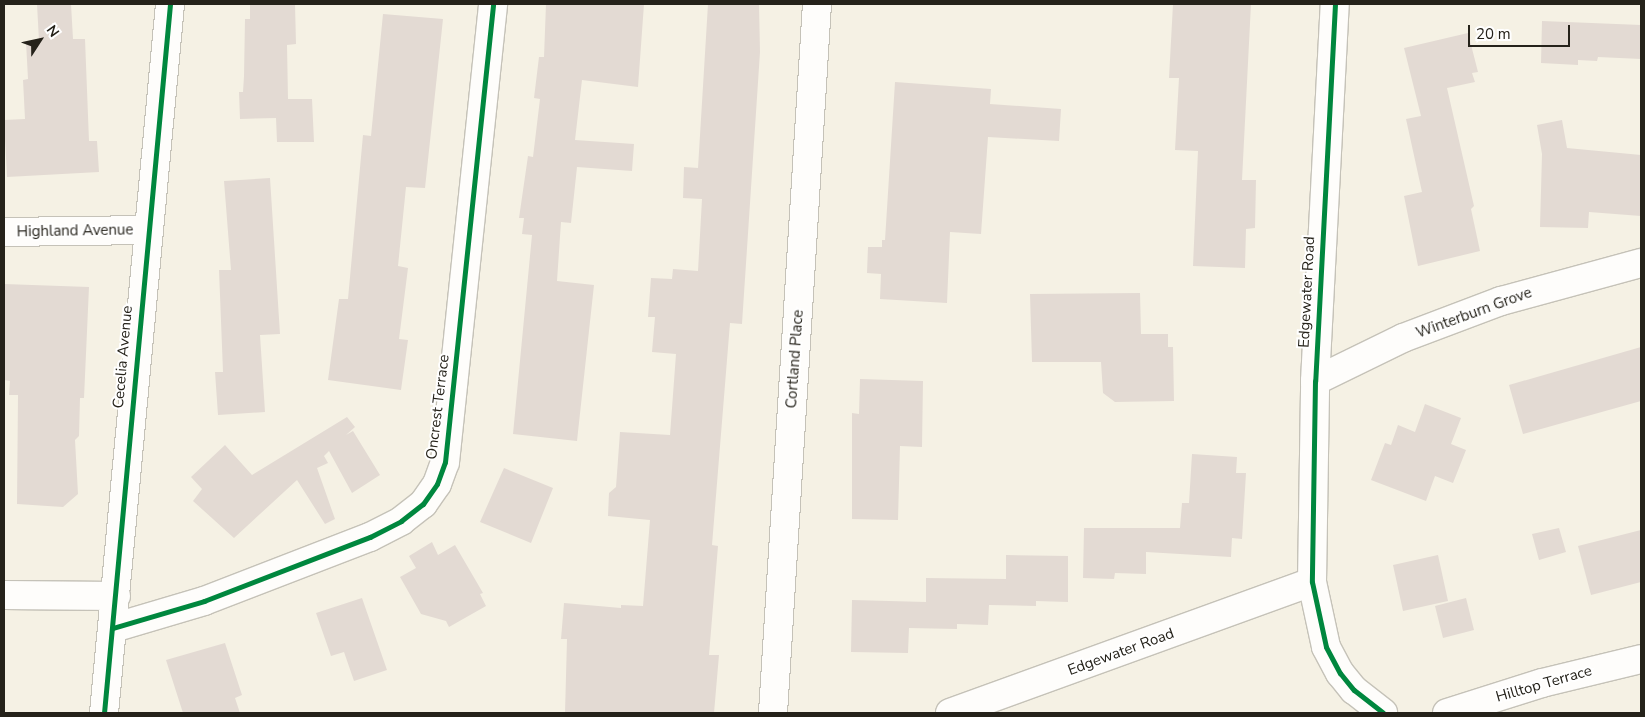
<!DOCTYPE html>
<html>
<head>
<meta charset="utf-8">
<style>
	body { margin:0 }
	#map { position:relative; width:1645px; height:717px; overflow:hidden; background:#f5f1e4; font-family:"Nunito Sans",sans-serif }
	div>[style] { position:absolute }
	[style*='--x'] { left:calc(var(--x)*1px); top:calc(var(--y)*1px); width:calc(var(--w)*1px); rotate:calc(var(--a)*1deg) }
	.building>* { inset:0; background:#e3dad3 }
	.roads { filter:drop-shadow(1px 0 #c5c2b8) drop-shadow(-1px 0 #c5c2b8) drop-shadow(0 1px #c5c2b8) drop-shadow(0 -1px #c5c2b8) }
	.street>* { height:28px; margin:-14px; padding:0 14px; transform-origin:14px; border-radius:14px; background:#fefdfb }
	.secondary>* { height:28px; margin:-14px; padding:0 14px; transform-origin:14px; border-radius:14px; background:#fefdfb }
	.cycleway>* { height:5px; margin:-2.5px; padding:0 2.5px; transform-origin:2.5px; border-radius:2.5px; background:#00873e }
	span { translate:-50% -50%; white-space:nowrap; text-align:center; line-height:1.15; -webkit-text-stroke:4px #fff; paint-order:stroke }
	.street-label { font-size:15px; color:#25221a }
	.frame { position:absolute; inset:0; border:5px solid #25221a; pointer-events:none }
	.north { position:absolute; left:15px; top:15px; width:50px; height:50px; -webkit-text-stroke:4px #fff; paint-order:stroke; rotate:55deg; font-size:14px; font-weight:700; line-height:20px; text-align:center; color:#25221a }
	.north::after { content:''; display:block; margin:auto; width:18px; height:22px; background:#25221a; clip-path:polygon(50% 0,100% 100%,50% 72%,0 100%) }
	.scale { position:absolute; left:1468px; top:25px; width:102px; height:22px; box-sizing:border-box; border:2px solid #25221a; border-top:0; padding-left:6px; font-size:15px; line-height:18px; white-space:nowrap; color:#25221a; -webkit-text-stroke:4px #fff; paint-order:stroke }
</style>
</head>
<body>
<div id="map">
	<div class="building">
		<i style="clip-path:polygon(37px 4px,71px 4px,73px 39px,85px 39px,89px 141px,97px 141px,99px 172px,7px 177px,4px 120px,25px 119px,23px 80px,28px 79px,26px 42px,39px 41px)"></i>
		<i style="clip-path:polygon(250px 4px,295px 4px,296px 44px,287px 45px,288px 99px,312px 99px,314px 142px,277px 142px,276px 118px,240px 119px,239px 92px,243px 92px,244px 76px,245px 19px,250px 19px)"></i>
		<i style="clip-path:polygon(546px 4px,644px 4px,638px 87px,582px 80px,575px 140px,634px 144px,632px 171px,577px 167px,571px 223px,561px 222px,557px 281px,594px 285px,577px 441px,513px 434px,532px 235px,522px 234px,524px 218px,519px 218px,528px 156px,533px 157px,540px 99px,534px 98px,539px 57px,544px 57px)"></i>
		<i style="clip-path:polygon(708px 4px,759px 4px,760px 52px,742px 324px,730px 323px,712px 545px,718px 546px,709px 655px,719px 655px,714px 713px,565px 713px,567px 639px,561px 639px,564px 603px,621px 608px,621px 605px,643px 606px,650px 520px,608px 516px,609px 493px,616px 487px,620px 432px,670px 435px,676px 354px,652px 352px,655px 317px,648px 317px,651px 278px,672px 279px,673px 269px,698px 271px,702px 199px,683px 198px,684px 167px,698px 168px)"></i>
		<i style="clip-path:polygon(1173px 4px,1251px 4px,1242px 180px,1256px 180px,1255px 228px,1246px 229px,1245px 268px,1193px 266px,1198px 151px,1175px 150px,1179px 78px,1169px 78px)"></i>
		<i style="clip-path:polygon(383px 14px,443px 19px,425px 188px,406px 187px,398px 266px,408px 268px,399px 339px,408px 340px,401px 390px,328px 380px,339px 299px,348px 299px,363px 135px,371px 136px)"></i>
		<i style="clip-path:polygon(1542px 21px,1641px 25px,1641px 59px,1598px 57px,1597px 61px,1578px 60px,1578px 65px,1541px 63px)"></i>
		<i style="clip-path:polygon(1468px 33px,1478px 72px,1472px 73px,1475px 82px,1447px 88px,1474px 206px,1471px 209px,1480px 251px,1418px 266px,1404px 196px,1422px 192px,1406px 119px,1421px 116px,1404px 48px)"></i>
		<i style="clip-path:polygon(895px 82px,991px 89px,990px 104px,1061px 109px,1059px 141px,988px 137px,981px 234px,950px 232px,947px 303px,880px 299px,881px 274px,867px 273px,868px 247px,882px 247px,882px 240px,885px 240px)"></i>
		<i style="clip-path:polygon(1562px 120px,1567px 148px,1641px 155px,1641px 216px,1589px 212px,1588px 228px,1540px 227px,1542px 154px,1537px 125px)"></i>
		<i style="clip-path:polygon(270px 178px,280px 334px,260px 335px,265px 412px,218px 415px,215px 372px,223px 372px,219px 270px,231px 270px,224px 181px)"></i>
		<i style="clip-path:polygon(4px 284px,89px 287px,84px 398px,80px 398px,79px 436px,75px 440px,78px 494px,63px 507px,17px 504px,18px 395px,9px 395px,10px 381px,4px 380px)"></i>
		<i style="clip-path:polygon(1140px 293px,1141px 334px,1168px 334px,1168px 347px,1173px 347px,1174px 401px,1115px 402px,1103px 393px,1101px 362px,1032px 362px,1030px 294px)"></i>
		<i style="clip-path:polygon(1641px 347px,1641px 401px,1523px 434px,1509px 385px)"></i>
		<i style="clip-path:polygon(860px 379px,923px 381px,922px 447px,900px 446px,898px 520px,852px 519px,852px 413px,859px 414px)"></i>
		<i style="clip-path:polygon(1425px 404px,1461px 418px,1451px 444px,1466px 450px,1453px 483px,1435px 476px,1426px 501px,1371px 480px,1385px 443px,1391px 445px,1398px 425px,1415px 432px)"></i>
		<i style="clip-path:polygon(347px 417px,355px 427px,346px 435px,353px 431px,380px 475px,352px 493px,329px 451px,324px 456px,328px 463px,317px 468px,335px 519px,325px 524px,297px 480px,234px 538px,193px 501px,202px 489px,191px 477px,225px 445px,252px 475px)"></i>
		<i style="clip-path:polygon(1192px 454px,1237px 457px,1236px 473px,1246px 473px,1242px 539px,1232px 538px,1231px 557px,1146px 552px,1146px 574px,1115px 573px,1114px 579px,1083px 578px,1084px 528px,1180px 528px,1182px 503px,1189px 503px)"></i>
		<i style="clip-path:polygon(504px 468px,553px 488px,531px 543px,480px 522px)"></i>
		<i style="clip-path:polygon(1559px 528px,1566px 552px,1539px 560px,1532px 534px)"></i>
		<i style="clip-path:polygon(1641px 530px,1641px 582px,1591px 595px,1578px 546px)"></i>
		<i style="clip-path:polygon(432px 542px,438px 555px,455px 545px,483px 593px,480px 594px,486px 606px,449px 627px,446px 621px,421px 614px,400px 577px,416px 568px,409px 556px)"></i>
		<i style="clip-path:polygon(1006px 555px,1068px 556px,1068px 602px,1036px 601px,1036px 606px,989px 605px,988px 625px,957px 624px,957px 629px,909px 628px,908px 653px,851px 652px,852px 600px,926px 602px,926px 578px,1006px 579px)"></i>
		<i style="clip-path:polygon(1438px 555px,1448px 601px,1403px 611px,1393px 565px)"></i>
		<i style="clip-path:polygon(362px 598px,387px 670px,354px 681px,344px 652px,331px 656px,316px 613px)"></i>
		<i style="clip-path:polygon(1466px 598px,1474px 630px,1443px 638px,1435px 606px)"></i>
		<i style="clip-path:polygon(225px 643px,242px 695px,235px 698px,240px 713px,183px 713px,166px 660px)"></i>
	</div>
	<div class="roads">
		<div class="street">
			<i style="--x:4;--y:232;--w:142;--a:-0.8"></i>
			<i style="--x:1315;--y:381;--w:98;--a:-26"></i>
			<i style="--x:1403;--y:338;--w:105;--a:-20.7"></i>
			<i style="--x:1501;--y:301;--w:145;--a:-15.2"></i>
			<i style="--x:4;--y:595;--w:112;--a:0.5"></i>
			<i style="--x:113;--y:628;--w:95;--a:-16.5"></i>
			<i style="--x:204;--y:601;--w:178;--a:-21.1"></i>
			<i style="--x:370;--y:537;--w:35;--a:-27"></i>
			<i style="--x:401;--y:521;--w:28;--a:-38"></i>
			<i style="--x:423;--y:504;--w:24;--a:-55"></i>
			<i style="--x:437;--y:484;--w:23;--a:-70"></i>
			<i style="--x:445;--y:462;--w:461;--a:-84"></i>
			<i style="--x:104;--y:713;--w:712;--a:-84.68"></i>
			<i style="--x:773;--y:713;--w:710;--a:-86.45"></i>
			<i style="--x:950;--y:713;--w:385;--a:-19.9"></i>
			<i style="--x:1312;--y:582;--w:66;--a:77.8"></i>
			<i style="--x:1326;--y:647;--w:30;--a:62"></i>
			<i style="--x:1340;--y:673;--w:22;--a:51"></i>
			<i style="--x:1354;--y:690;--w:37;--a:38"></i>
			<i style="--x:1447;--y:713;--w:100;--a:-17.5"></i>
			<i style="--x:1542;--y:683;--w:102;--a:-13.6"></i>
		</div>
		<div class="secondary">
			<i style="--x:1312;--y:582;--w:201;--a:-89.1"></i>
			<i style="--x:1315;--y:381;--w:378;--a:-87"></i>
		</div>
	</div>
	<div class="cycleway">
		<i style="--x:1335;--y:4;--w:378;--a:93"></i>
		<i style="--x:1315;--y:381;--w:201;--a:90.9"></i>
		<i style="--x:1312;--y:582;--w:66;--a:77.8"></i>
		<i style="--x:1326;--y:647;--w:30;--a:62"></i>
		<i style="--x:1340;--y:673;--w:22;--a:51"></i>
		<i style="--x:1354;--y:690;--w:37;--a:38"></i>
		<i style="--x:113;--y:628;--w:95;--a:-16.5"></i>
		<i style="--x:204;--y:601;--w:178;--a:-21.1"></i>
		<i style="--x:370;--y:537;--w:35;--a:-27"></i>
		<i style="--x:401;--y:521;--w:28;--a:-38"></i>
		<i style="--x:423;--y:504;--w:24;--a:-55"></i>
		<i style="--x:437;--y:484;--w:23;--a:-70"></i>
		<i style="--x:445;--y:462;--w:461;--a:-84"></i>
		<i style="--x:104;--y:713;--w:712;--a:-84.68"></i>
	</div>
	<div class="street-label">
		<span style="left:75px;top:231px;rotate:-1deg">Highland Avenue</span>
		<span style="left:1307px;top:292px;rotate:-87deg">Edgewater Road</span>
		<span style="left:1474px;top:313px;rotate:-20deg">Winterburn Grove</span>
		<span style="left:123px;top:357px;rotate:-85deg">Cecelia Avenue</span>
		<span style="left:795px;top:359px;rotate:-86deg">Cortland Place</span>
		<span style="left:438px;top:407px;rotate:-83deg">Oncrest Terrace</span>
		<span style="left:1121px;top:652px;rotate:-20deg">Edgewater Road</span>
		<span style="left:1544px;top:684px;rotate:-16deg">Hilltop Terrace</span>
	</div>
	<div class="frame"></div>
	<div class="north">N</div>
	<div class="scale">20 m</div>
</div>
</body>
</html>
